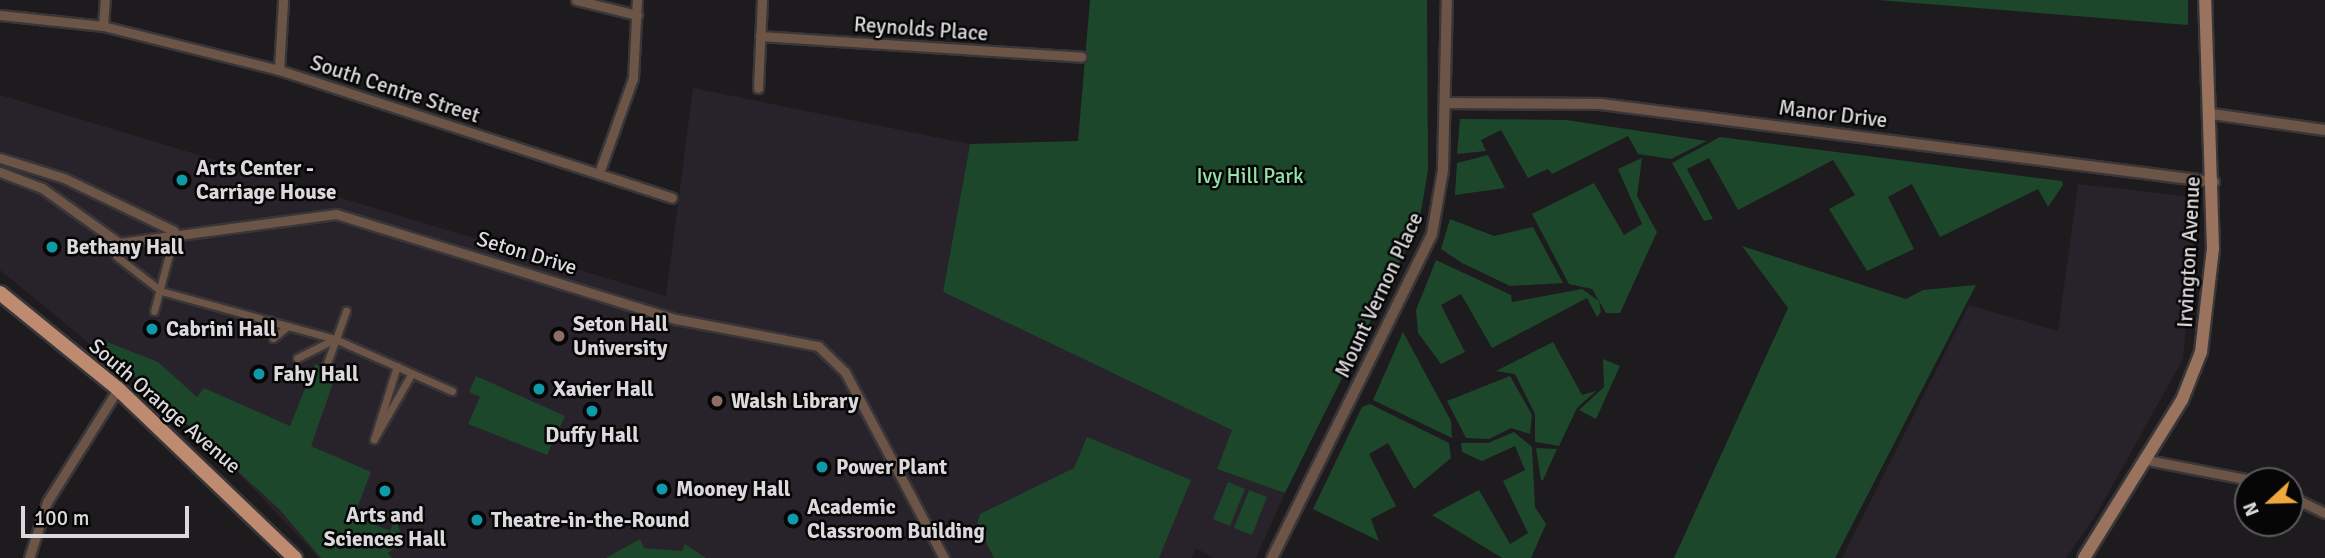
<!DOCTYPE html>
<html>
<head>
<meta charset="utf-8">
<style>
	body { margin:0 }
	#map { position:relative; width:2325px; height:558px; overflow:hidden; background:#1d1b1e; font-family:Signika,sans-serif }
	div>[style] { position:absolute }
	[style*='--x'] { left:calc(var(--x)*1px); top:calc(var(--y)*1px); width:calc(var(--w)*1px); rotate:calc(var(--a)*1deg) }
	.built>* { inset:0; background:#28222a }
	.green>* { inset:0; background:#1c472a }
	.roads { filter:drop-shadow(2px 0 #383638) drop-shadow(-2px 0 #383638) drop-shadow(0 2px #383638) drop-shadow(0 -2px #383638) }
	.pedestrian>* { height:7px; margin:-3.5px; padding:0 3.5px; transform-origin:3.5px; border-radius:3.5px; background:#6c5446 }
	.minor>* { height:9px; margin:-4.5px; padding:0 4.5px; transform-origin:4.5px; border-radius:4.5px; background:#6c5446 }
	.tertiary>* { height:10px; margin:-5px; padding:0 5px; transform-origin:5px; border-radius:5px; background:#6c5446 }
	.secondary>* { height:12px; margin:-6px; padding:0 6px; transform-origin:6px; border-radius:6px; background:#9a735e }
	.primary>* { height:14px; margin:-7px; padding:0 7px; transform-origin:7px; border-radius:7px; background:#be8b70 }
	.dots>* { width:19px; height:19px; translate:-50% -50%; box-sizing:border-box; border:4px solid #070607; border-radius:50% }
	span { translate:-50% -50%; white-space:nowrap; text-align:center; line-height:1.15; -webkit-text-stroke:5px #070607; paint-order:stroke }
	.street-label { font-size:21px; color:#dbd9db }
	.poi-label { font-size:21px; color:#dbd9db; font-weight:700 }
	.left { translate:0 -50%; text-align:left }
	.park-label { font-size:21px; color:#91e4a8 }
	.north { position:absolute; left:2234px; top:467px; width:70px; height:70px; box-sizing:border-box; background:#070607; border:2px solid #5c5a5c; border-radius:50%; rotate:248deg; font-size:19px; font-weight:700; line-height:28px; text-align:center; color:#dbd9db }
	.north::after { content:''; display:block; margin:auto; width:24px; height:32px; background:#eea83c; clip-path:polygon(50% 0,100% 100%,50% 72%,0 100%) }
	.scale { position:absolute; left:21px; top:506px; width:168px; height:32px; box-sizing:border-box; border:4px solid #dbd9db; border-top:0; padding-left:9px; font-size:21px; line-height:24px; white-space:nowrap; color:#dbd9db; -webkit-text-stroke:5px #070607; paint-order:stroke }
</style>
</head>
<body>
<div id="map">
	<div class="built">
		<i style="clip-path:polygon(693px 88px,970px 144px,943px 292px,1233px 430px,1217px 469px,1285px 493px,1256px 558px,1213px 558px,1196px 548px,1192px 558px,319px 558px,207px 440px,0 270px,0 95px,666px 296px)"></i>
		<i style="clip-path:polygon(2078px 184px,2184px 196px,2197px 205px,2183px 359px,2096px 515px,2066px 558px,1842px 558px,1969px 305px,2058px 331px)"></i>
	</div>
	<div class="green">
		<i style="clip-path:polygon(1090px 0,1427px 0,1428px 170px,1419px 223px,1285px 493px,1217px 469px,1232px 430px,943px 292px,970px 144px,1078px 141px)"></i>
		<i style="clip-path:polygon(1878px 0,2188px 0,2188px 25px)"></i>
		<i style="clip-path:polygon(1460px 119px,1566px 120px,1707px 141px,1671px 159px,1638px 154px,1628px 136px,1552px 174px,1548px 169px,1528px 178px,1501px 130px,1481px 140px,1486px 151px,1457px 154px)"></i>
		<i style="clip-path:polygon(1720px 137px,2062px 181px,2063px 185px,2048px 207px,2038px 189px,1940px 237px,1912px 184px,1888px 197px,1914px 249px,1867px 271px,1829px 209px,1855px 195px,1833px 160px,1738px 210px,1709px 158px,1687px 169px,1713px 219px,1704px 221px,1672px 163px)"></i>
		<i style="clip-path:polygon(1488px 155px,1505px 188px,1455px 195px,1457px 163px)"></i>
		<i style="clip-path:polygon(1642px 158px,1637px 196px,1657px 232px,1620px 313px,1606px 313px,1592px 289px,1569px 284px,1532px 214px,1594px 183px,1624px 235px,1642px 224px,1618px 169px)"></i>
		<i style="clip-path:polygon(1450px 219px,1494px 236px,1533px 227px,1563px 283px,1510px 286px,1462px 263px,1441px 249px)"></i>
		<i style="clip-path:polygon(1742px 246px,1906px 299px,1923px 290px,1976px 285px,1835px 558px,1674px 558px,1788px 308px)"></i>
		<i style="clip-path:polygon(1436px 260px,1511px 295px,1512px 302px,1582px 289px,1599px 301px,1601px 312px,1597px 317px,1587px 298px,1492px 348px,1461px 294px,1441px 305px,1465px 352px,1441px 364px,1418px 333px,1416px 310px)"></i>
		<i style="clip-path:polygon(1403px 332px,1451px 421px,1452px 438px,1373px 400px)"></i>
		<i style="clip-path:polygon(107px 342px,158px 362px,197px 397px,204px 388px,290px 426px,315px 364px,337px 372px,311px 446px,371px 472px,354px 516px,390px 531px,395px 519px,404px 540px,388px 553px,392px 558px,321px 558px,280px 510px,106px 350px)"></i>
		<i style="clip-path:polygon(1553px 342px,1582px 395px,1596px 391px,1577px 408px,1559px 446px,1535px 442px,1535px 414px,1515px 374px,1496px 371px)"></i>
		<i style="clip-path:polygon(1603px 359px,1620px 366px,1596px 419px,1579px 410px,1604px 387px)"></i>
		<i style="clip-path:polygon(476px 376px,565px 416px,547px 455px,468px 424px,480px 397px,469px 392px)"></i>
		<i style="clip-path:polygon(1510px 376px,1532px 415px,1530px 434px,1511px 428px,1489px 439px,1466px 438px,1447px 401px)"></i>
		<i style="clip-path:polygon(1370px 404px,1449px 443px,1451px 458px,1414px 489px,1388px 443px,1369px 454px,1396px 506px,1371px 519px,1379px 541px,1313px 509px,1362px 407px)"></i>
		<i style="clip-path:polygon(1514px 432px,1532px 447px,1535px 507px,1546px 524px,1531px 558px,1502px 558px,1432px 515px,1479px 490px,1510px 544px,1528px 533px,1503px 481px,1525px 470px,1515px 446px,1482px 461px,1462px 452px,1461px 443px,1488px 443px)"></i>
		<i style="clip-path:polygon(1087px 437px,1191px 480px,1159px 558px,994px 558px,977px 524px,980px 514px,1074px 468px)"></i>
		<i style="clip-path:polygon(1536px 448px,1557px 449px,1543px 480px,1541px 480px)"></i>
		<i style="clip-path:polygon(1228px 482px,1245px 489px,1230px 526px,1213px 519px)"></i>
		<i style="clip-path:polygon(1249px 490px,1267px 497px,1252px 535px,1234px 528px)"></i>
		<i style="clip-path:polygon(640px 539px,644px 548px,682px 551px,685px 544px,706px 558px,606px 558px)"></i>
	</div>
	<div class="roads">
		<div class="pedestrian">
			<i style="--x:116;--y:256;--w:57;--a:37.9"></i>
			<i style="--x:161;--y:291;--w:180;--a:15.4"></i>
			<i style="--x:335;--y:339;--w:128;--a:24"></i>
			<i style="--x:154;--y:311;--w:70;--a:-75.2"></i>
			<i style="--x:269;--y:320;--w:18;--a:77"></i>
			<i style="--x:273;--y:338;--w:19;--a:-39"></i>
			<i style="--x:297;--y:358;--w:42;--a:-26.6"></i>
			<i style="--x:326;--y:366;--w:59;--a:-70"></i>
			<i style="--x:397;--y:366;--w:77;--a:107.5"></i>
			<i style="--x:374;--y:439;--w:76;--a:-60.1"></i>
		</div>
		<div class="minor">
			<i style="--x:576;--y:0;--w:63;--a:13.8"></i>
			<i style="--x:0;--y:15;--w:104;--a:6.1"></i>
			<i style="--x:103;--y:26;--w:181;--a:14"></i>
			<i style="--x:279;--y:70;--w:413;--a:18"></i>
			<i style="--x:103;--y:26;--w:26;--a:-86"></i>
			<i style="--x:760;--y:36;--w:322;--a:3.7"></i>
			<i style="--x:279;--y:70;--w:70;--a:-86.7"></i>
			<i style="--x:758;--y:88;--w:88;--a:-87.4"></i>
			<i style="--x:0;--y:158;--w:67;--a:17.4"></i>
			<i style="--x:64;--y:178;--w:122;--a:25.7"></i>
			<i style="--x:0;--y:172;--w:45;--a:20.9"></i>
			<i style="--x:42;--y:188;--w:95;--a:35.5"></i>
			<i style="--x:119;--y:243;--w:219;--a:-7.6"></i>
			<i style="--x:336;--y:214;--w:356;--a:17.2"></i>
			<i style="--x:676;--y:319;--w:145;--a:10.8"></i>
			<i style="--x:818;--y:346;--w:37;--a:44"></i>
			<i style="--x:845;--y:372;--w:211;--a:62"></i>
			<i style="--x:599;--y:173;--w:101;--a:-70.3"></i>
			<i style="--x:633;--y:78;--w:78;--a:-87.1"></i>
			<i style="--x:2147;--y:460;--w:111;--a:10.9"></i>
			<i style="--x:2290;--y:496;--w:39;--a:26"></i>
			<i style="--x:29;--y:558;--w:59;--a:-72.2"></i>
			<i style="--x:47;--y:502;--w:133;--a:-57.9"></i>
		</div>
		<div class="tertiary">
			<i style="--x:1447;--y:103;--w:154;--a:0.4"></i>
			<i style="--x:1601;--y:104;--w:618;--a:7.25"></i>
			<i style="--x:2212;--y:114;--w:114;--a:8.1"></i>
			<i style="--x:1272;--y:558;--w:361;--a:-63.7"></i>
			<i style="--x:1432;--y:234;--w:65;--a:-80.2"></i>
			<i style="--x:1443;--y:170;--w:170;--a:-88.7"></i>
		</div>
		<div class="secondary">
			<i style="--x:2084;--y:558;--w:186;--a:-58.2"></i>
			<i style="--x:2182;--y:400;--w:52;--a:-68.4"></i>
			<i style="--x:2201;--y:352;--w:104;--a:-83.4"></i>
			<i style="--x:2213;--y:249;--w:249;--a:-91.8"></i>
		</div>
		<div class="primary">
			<i style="--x:0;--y:293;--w:152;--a:39.1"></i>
			<i style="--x:118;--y:389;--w:245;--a:43.7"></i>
		</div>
	</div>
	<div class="dots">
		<i style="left:182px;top:180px;background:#0f9aa8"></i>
		<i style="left:52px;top:247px;background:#0f9aa8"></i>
		<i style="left:152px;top:329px;background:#0f9aa8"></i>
		<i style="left:559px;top:336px;background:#8d6e63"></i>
		<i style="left:259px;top:374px;background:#0f9aa8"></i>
		<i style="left:539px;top:389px;background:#0f9aa8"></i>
		<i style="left:717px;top:401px;background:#8d6e63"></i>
		<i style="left:592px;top:411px;background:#0f9aa8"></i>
		<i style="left:822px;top:467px;background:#0f9aa8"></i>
		<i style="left:662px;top:489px;background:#0f9aa8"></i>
		<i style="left:385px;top:491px;background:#0f9aa8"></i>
		<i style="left:793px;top:519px;background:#0f9aa8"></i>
		<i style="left:477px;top:520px;background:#0f9aa8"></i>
	</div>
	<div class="street-label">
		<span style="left:921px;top:29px;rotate:4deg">Reynolds Place</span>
		<span style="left:395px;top:89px;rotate:18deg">South Centre Street</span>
		<span style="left:1833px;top:114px;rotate:7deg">Manor Drive</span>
		<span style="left:2189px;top:252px;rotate:-87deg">Irvington Avenue</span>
		<span style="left:527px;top:253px;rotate:17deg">Seton Drive</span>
		<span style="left:1379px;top:295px;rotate:-65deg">Mount Vernon Place</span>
		<span style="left:165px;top:406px;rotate:41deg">South Orange Avenue</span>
	</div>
	<div class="poi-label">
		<span class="left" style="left:196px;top:180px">Arts Center -<br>Carriage House</span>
		<span class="left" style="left:66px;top:247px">Bethany Hall</span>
		<span class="left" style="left:573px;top:336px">Seton Hall<br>University</span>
		<span class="left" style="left:166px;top:329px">Cabrini Hall</span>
		<span class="left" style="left:273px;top:374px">Fahy Hall</span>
		<span class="left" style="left:553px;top:389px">Xavier Hall</span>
		<span class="left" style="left:731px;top:401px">Walsh Library</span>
		<span style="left:592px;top:435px">Duffy Hall</span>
		<span class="left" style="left:836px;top:467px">Power Plant</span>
		<span class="left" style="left:676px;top:489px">Mooney Hall</span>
		<span class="left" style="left:807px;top:519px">Academic<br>Classroom Building</span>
		<span style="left:385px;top:527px">Arts and<br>Sciences Hall</span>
		<span class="left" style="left:491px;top:520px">Theatre-in-the-Round</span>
	</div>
	<div class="park-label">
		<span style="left:1250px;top:176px">Ivy Hill Park</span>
	</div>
	<div class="north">N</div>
	<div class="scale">100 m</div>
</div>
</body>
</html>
